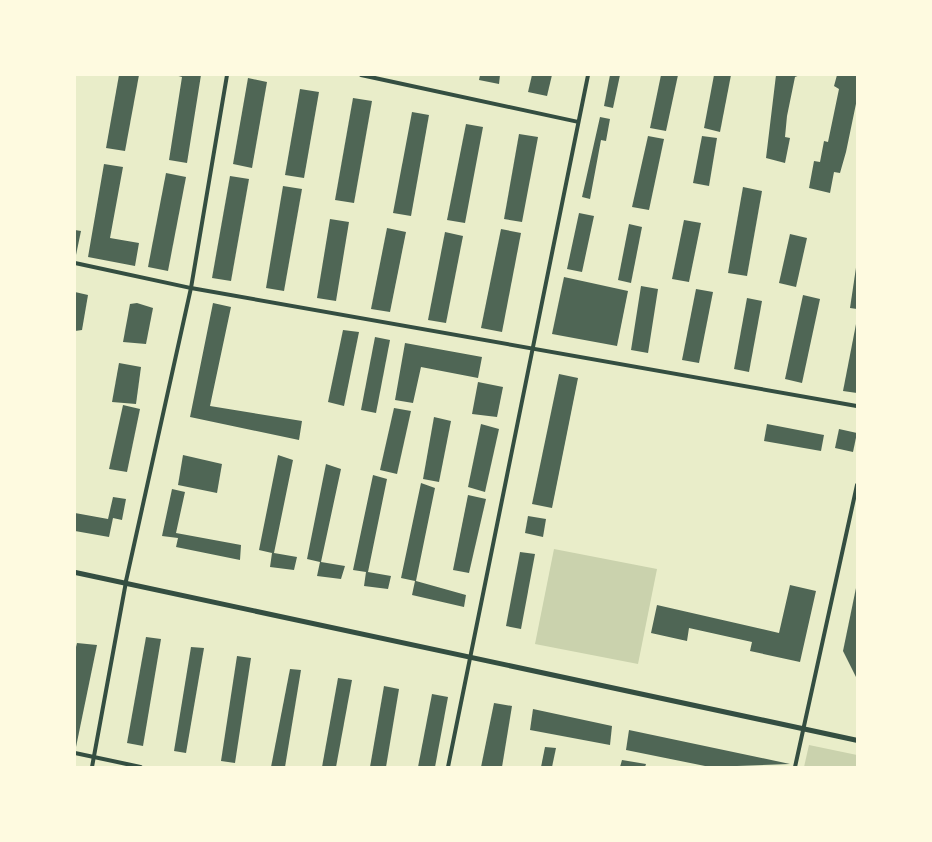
<!DOCTYPE html>
<html>
<head>
<meta charset="utf-8">
<style>
	body { margin:0 }
	#map { position:relative; width:932px; height:842px; overflow:hidden; background:#e9edc9; font-family:Lato,sans-serif }
	div>[style] { position:absolute }
	[style*='--x'] { left:calc(var(--x)*1px); top:calc(var(--y)*1px); width:calc(var(--w)*1px); rotate:calc(var(--a)*1deg) }
	.green>* { inset:0; background:#cad2ad }
	.building>* { inset:0; background:#4f6655 }
	.minor>* { height:4px; margin:-2px; padding:0 2px; transform-origin:2px; border-radius:2px; background:#344e41 }
	.secondary>* { height:5px; margin:-2.5px; padding:0 2.5px; transform-origin:2.5px; border-radius:2.5px; background:#344e41 }
	span { translate:-50% -50%; white-space:nowrap; text-align:center; line-height:1.15; -webkit-text-stroke:6px #fefae0; paint-order:stroke }
	.frame { position:absolute; inset:0; border:76px solid #fefae0; pointer-events:none }
</style>
</head>
<body>
<div id="map">
	<div class="green">
		<i style="clip-path:polygon(554px 549px,657px 569px,638px 664px,535px 644px)"></i>
		<i style="clip-path:polygon(809px 745px,857px 755px,857px 767px,804px 767px)"></i>
	</div>
	<div class="building">
		<i style="clip-path:polygon(119px 75px,139px 75px,125px 151px,106px 148px)"></i>
		<i style="clip-path:polygon(201px 75px,187px 163px,169px 160px,182px 77px,175px 75px)"></i>
		<i style="clip-path:polygon(480px 75px,500px 75px,499px 84px,479px 80px)"></i>
		<i style="clip-path:polygon(532px 75px,552px 75px,547px 96px,528px 92px)"></i>
		<i style="clip-path:polygon(610px 75px,620px 75px,613px 108px,604px 106px)"></i>
		<i style="clip-path:polygon(661px 75px,678px 75px,666px 131px,650px 128px)"></i>
		<i style="clip-path:polygon(714px 75px,731px 75px,720px 132px,704px 128px)"></i>
		<i style="clip-path:polygon(776px 75px,800px 75px,795px 77px,787px 116px,785px 137px,790px 138px,785px 163px,766px 158px)"></i>
		<i style="clip-path:polygon(837px 75px,857px 75px,857px 99px,846px 152px,840px 173px,834px 172px,830px 193px,809px 188px,814px 161px,820px 162px,824px 141px,828px 142px,839px 89px,834px 86px)"></i>
		<i style="clip-path:polygon(248px 78px,267px 82px,252px 168px,233px 164px)"></i>
		<i style="clip-path:polygon(300px 89px,319px 92px,304px 178px,285px 175px)"></i>
		<i style="clip-path:polygon(353px 98px,372px 101px,354px 203px,335px 200px)"></i>
		<i style="clip-path:polygon(412px 112px,429px 115px,411px 216px,393px 213px)"></i>
		<i style="clip-path:polygon(600px 117px,610px 119px,606px 141px,601px 140px,590px 199px,582px 197px)"></i>
		<i style="clip-path:polygon(466px 124px,483px 127px,465px 223px,447px 220px)"></i>
		<i style="clip-path:polygon(519px 134px,538px 137px,522px 222px,504px 219px)"></i>
		<i style="clip-path:polygon(648px 136px,664px 139px,649px 210px,632px 207px)"></i>
		<i style="clip-path:polygon(702px 136px,717px 138px,709px 186px,693px 183px)"></i>
		<i style="clip-path:polygon(104px 164px,123px 167px,110px 238px,139px 243px,135px 266px,88px 257px)"></i>
		<i style="clip-path:polygon(166px 173px,186px 177px,168px 271px,148px 267px)"></i>
		<i style="clip-path:polygon(230px 176px,249px 179px,231px 281px,212px 278px)"></i>
		<i style="clip-path:polygon(283px 186px,302px 189px,284px 291px,266px 288px)"></i>
		<i style="clip-path:polygon(743px 187px,762px 191px,747px 276px,728px 273px)"></i>
		<i style="clip-path:polygon(579px 213px,594px 216px,582px 272px,567px 269px)"></i>
		<i style="clip-path:polygon(330px 219px,349px 222px,336px 301px,317px 298px)"></i>
		<i style="clip-path:polygon(684px 220px,701px 223px,689px 282px,672px 279px)"></i>
		<i style="clip-path:polygon(629px 224px,642px 227px,631px 283px,618px 280px)"></i>
		<i style="clip-path:polygon(387px 228px,406px 232px,390px 312px,371px 309px)"></i>
		<i style="clip-path:polygon(501px 229px,521px 233px,502px 332px,481px 328px)"></i>
		<i style="clip-path:polygon(75px 230px,81px 231px,76px 255px,75px 255px)"></i>
		<i style="clip-path:polygon(445px 232px,463px 236px,446px 323px,428px 320px)"></i>
		<i style="clip-path:polygon(790px 234px,807px 238px,796px 287px,779px 283px)"></i>
		<i style="clip-path:polygon(857px 261px,857px 309px,850px 308px)"></i>
		<i style="clip-path:polygon(564px 277px,628px 291px,617px 346px,552px 334px)"></i>
		<i style="clip-path:polygon(641px 286px,658px 289px,648px 353px,631px 350px)"></i>
		<i style="clip-path:polygon(696px 289px,713px 292px,699px 363px,682px 360px)"></i>
		<i style="clip-path:polygon(75px 292px,88px 295px,82px 330px,75px 331px)"></i>
		<i style="clip-path:polygon(803px 295px,820px 299px,802px 383px,785px 379px)"></i>
		<i style="clip-path:polygon(747px 298px,762px 301px,749px 372px,734px 369px)"></i>
		<i style="clip-path:polygon(137px 303px,153px 308px,146px 344px,123px 342px,130px 304px)"></i>
		<i style="clip-path:polygon(213px 303px,231px 307px,210px 406px,302px 421px,299px 440px,190px 417px)"></i>
		<i style="clip-path:polygon(857px 319px,857px 393px,843px 391px)"></i>
		<i style="clip-path:polygon(343px 330px,359px 332px,344px 406px,328px 402px)"></i>
		<i style="clip-path:polygon(375px 337px,390px 340px,376px 413px,361px 410px)"></i>
		<i style="clip-path:polygon(405px 343px,482px 357px,478px 378px,421px 367px,413px 403px,395px 400px)"></i>
		<i style="clip-path:polygon(119px 363px,141px 367px,136px 404px,112px 402px)"></i>
		<i style="clip-path:polygon(559px 374px,578px 378px,552px 508px,532px 504px)"></i>
		<i style="clip-path:polygon(478px 382px,503px 387px,497px 417px,472px 414px)"></i>
		<i style="clip-path:polygon(123px 405px,140px 409px,127px 472px,109px 469px)"></i>
		<i style="clip-path:polygon(394px 408px,411px 411px,397px 474px,380px 470px)"></i>
		<i style="clip-path:polygon(434px 417px,451px 421px,439px 482px,423px 479px)"></i>
		<i style="clip-path:polygon(481px 424px,499px 429px,485px 492px,468px 487px)"></i>
		<i style="clip-path:polygon(767px 424px,824px 435px,821px 451px,764px 441px)"></i>
		<i style="clip-path:polygon(839px 429px,857px 433px,853px 452px,835px 448px)"></i>
		<i style="clip-path:polygon(183px 455px,222px 464px,217px 493px,178px 485px)"></i>
		<i style="clip-path:polygon(278px 455px,293px 460px,274px 553px,297px 557px,294px 570px,270px 567px,272px 553px,259px 550px)"></i>
		<i style="clip-path:polygon(326px 464px,341px 469px,321px 562px,345px 566px,341px 579px,317px 576px,320px 562px,307px 559px)"></i>
		<i style="clip-path:polygon(373px 475px,387px 479px,368px 572px,391px 576px,388px 589px,364px 586px,366px 572px,353px 570px)"></i>
		<i style="clip-path:polygon(421px 483px,435px 488px,416px 581px,466px 595px,464px 607px,412px 595px,415px 581px,401px 578px)"></i>
		<i style="clip-path:polygon(172px 489px,185px 492px,176px 533px,241px 545px,240px 560px,176px 547px,178px 538px,162px 536px)"></i>
		<i style="clip-path:polygon(468px 495px,486px 499px,469px 573px,453px 570px)"></i>
		<i style="clip-path:polygon(113px 497px,126px 499px,122px 520px,113px 518px,109px 537px,75px 531px,75px 513px,108px 519px)"></i>
		<i style="clip-path:polygon(528px 516px,546px 519px,543px 537px,525px 533px)"></i>
		<i style="clip-path:polygon(520px 552px,535px 554px,521px 629px,506px 626px)"></i>
		<i style="clip-path:polygon(790px 585px,816px 591px,800px 662px,750px 651px,752px 642px,689px 628px,687px 641px,651px 633px,657px 605px,779px 633px)"></i>
		<i style="clip-path:polygon(856px 588px,857px 588px,857px 679px,843px 651px)"></i>
		<i style="clip-path:polygon(146px 637px,161px 639px,143px 746px,127px 743px)"></i>
		<i style="clip-path:polygon(77px 643px,97px 645px,76px 747px,75px 651px)"></i>
		<i style="clip-path:polygon(191px 647px,204px 648px,186px 753px,174px 751px)"></i>
		<i style="clip-path:polygon(237px 656px,251px 658px,235px 763px,221px 761px)"></i>
		<i style="clip-path:polygon(290px 669px,301px 670px,285px 767px,271px 767px)"></i>
		<i style="clip-path:polygon(338px 678px,352px 680px,336px 767px,322px 767px)"></i>
		<i style="clip-path:polygon(384px 686px,399px 689px,386px 767px,370px 767px)"></i>
		<i style="clip-path:polygon(432px 694px,448px 697px,435px 767px,418px 767px)"></i>
		<i style="clip-path:polygon(494px 703px,512px 706px,502px 767px,481px 767px)"></i>
		<i style="clip-path:polygon(533px 709px,612px 726px,610px 745px,530px 730px)"></i>
		<i style="clip-path:polygon(629px 730px,790px 764px,710px 767px,626px 750px)"></i>
		<i style="clip-path:polygon(545px 747px,556px 748px,552px 767px,541px 767px)"></i>
		<i style="clip-path:polygon(622px 760px,646px 764px,645px 767px,620px 767px)"></i>
	</div>
	<div class="minor">
		<i style="--x:361;--y:75;--w:222;--a:12.2"></i>
		<i style="--x:75;--y:263;--w:119;--a:12.2"></i>
		<i style="--x:191;--y:288;--w:676;--a:10.05"></i>
		<i style="--x:75;--y:753;--w:67;--a:12"></i>
		<i style="--x:92;--y:767;--w:189;--a:-79.6"></i>
		<i style="--x:126;--y:581;--w:300;--a:-77.5"></i>
		<i style="--x:191;--y:288;--w:216;--a:-80.4"></i>
		<i style="--x:448;--y:767;--w:706;--a:-78.56"></i>
		<i style="--x:795;--y:767;--w:289;--a:-77.6"></i>
	</div>
	<div class="secondary">
		<i style="--x:75;--y:572;--w:800;--a:12.12"></i>
	</div>
	<div class="frame"></div>
</div>
</body>
</html>
